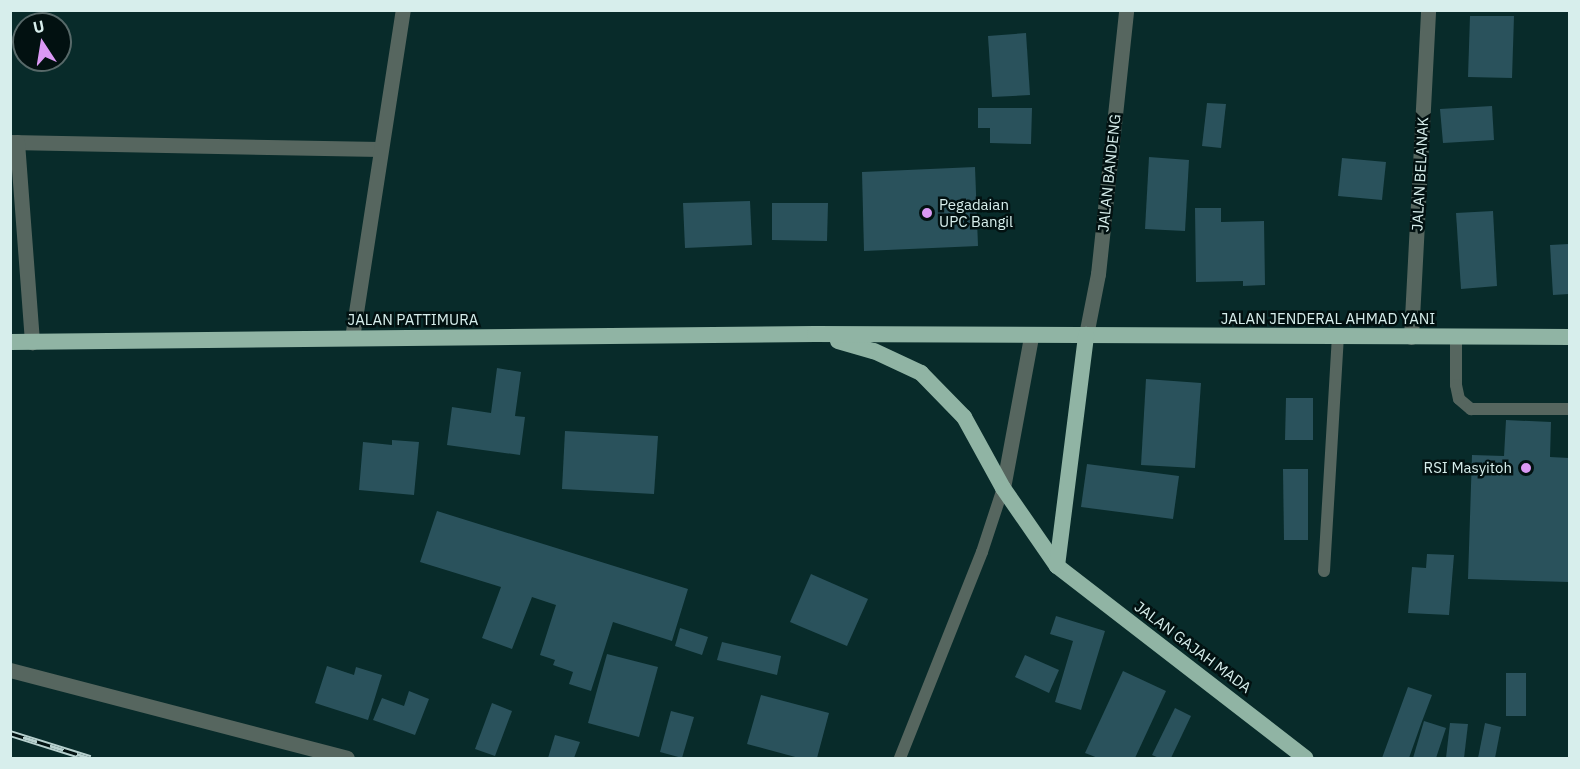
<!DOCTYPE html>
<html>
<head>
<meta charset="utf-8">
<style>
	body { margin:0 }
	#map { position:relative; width:1580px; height:769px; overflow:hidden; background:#082b2a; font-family:"IBM Plex Sans",sans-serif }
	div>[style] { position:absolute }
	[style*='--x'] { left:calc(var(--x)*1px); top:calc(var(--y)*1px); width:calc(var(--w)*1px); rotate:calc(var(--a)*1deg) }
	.building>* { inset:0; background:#2a525c }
	.service>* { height:12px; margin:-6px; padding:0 6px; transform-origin:6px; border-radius:6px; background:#56665f }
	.minor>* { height:15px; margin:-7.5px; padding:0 7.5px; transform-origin:7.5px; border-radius:7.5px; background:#56665f }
	.tertiary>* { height:15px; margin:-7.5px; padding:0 7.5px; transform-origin:7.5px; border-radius:7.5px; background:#56665f }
	.trunk>* { height:16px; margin:-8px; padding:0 8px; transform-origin:8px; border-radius:8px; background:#90b4a4 }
	.rail>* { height:7px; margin-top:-3.5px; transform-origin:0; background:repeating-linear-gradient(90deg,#021111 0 14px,#b7d0ce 0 28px); box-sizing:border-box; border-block:2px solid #b7d0ce }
	.dots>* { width:16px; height:16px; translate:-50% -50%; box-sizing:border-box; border:3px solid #021111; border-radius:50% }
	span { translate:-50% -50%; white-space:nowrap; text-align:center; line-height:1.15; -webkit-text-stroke:5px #021111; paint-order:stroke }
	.street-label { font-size:15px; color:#d7eeec }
	.poi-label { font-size:15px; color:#d7eeec }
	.left { translate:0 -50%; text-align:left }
	.right { translate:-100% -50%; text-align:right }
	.frame { position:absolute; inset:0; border:12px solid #d7eeec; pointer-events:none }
	.north { position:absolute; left:12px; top:12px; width:60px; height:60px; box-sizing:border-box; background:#021111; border:2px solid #576969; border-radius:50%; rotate:348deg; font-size:16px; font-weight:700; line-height:24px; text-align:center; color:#d7eeec }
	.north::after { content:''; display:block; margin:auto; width:21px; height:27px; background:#db99f5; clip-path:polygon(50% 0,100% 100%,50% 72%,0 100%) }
</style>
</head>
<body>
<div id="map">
	<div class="building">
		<i style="clip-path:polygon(1470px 16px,1514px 16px,1512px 78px,1468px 77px)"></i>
		<i style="clip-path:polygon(1026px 33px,1030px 95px,992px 97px,988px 36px)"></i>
		<i style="clip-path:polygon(1207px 103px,1226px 104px,1221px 148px,1202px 146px)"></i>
		<i style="clip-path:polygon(1492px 106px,1494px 140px,1443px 143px,1440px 109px)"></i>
		<i style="clip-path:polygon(978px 108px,1032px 108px,1031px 144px,990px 143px,990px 128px,978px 128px)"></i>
		<i style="clip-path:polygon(1149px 157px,1189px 160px,1185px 231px,1145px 229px)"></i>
		<i style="clip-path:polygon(1342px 158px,1386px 162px,1382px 200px,1338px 196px)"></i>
		<i style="clip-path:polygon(975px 167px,978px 246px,864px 251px,862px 172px)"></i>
		<i style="clip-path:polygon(750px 201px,752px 245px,685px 248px,683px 203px)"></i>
		<i style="clip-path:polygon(772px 203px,828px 203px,827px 241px,772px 240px)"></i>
		<i style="clip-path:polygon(1195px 208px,1221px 208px,1221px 222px,1264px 221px,1265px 285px,1243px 286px,1243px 281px,1196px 282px)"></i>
		<i style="clip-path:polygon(1493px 211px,1497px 286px,1461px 289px,1456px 213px)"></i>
		<i style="clip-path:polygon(1569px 244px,1569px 294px,1553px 295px,1550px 245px)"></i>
		<i style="clip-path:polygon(497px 368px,521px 372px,515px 416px,525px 417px,520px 455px,447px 445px,452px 407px,491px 413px)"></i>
		<i style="clip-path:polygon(1146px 379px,1201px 383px,1195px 468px,1141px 465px)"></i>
		<i style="clip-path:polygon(1286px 398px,1313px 398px,1313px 440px,1285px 440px)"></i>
		<i style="clip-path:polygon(1506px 420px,1551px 422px,1550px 457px,1569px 458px,1569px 582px,1468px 579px,1472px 455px,1504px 456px)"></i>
		<i style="clip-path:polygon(565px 431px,658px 436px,654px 494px,562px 489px)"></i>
		<i style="clip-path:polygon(392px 440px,419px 442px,414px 495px,359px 490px,363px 442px,392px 445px)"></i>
		<i style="clip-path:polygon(1087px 464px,1179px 476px,1173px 519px,1081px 507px)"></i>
		<i style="clip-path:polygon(1283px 469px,1308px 469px,1308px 540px,1284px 540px)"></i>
		<i style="clip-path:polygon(437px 511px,688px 589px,672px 641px,613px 622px,591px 691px,569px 684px,573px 672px,553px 665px,555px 660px,540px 655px,556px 605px,532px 597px,512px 649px,482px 638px,501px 587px,420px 562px)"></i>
		<i style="clip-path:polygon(1427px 554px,1454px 555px,1449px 615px,1408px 613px,1412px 567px,1426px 568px)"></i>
		<i style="clip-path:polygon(811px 574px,868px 599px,847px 646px,790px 622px)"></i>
		<i style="clip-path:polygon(1056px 616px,1105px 631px,1081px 710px,1055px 702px,1073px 641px,1050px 634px)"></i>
		<i style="clip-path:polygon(680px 628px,708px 637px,702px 655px,675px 646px)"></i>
		<i style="clip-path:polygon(722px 642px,781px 656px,777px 675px,717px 660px)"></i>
		<i style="clip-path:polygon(607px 654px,658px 667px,639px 737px,588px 723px)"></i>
		<i style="clip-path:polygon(1025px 655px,1059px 670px,1049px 693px,1015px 677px)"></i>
		<i style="clip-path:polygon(327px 666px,354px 675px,356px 667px,382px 675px,368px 720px,315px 703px)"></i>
		<i style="clip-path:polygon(1123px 671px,1166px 691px,1135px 758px,1098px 758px,1085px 753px)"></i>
		<i style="clip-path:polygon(1506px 673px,1526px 673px,1526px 716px,1506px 716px)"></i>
		<i style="clip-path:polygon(1408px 687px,1432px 695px,1421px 724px,1409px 758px,1382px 758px)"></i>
		<i style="clip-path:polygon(409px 691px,429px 699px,415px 735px,373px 720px,382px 698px,404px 706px)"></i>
		<i style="clip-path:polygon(761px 695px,829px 713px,817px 758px,799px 758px,747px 744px)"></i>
		<i style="clip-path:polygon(492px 703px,512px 711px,495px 756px,475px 749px)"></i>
		<i style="clip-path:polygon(1175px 708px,1191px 716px,1171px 758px,1159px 758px,1152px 755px)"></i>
		<i style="clip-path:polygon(671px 711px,694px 717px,682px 758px,660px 752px)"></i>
		<i style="clip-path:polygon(1424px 721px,1446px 728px,1436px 758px,1413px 758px)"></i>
		<i style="clip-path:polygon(1450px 723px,1468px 724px,1464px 758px,1446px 758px)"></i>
		<i style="clip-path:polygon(1485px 723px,1501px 727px,1495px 758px,1478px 758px)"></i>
		<i style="clip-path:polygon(555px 735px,580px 742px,574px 758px,548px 758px)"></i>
	</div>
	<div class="service">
		<i style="--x:1456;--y:337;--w:48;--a:90"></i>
		<i style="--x:1456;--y:385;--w:14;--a:78"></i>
		<i style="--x:1459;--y:399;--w:16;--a:40"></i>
		<i style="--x:1471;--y:409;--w:99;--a:0"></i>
		<i style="--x:1324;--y:571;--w:234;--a:-86.6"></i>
		<i style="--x:900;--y:758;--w:222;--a:-68.3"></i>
		<i style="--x:982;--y:552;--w:67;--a:-71.8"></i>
	</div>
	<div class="minor">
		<i style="--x:10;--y:142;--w:370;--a:1.1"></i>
		<i style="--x:17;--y:142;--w:201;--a:85.7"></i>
		<i style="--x:1411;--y:337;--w:327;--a:-87"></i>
		<i style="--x:352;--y:338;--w:332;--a:-81.2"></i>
		<i style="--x:1003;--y:488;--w:154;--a:-79.5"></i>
		<i style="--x:10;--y:670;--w:348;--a:14.6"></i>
	</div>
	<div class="tertiary">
		<i style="--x:1086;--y:335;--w:62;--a:-78.9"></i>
		<i style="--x:1098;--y:274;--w:265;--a:-83.9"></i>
	</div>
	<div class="trunk">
		<i style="--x:838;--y:341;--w:37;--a:16"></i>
		<i style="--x:874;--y:351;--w:52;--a:25.1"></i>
		<i style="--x:921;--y:373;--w:62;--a:45.7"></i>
		<i style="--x:964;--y:417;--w:81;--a:61.2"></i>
		<i style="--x:1003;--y:488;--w:95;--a:55.3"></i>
		<i style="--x:1057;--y:566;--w:314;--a:37.7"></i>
		<i style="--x:10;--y:342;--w:805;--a:-0.57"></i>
		<i style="--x:815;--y:334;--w:755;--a:0.23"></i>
		<i style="--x:1057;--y:566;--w:233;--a:-82.8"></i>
	</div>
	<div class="rail">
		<i style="--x:10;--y:733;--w:84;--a:17.4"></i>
	</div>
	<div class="dots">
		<i style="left:927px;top:213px;background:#db99f5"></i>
		<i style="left:1526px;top:468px;background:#db99f5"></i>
	</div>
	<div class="street-label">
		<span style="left:1109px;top:173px;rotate:-84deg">JALAN BANDENG</span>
		<span style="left:1420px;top:174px;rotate:-87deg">JALAN BELANAK</span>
		<span style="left:1328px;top:319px">JALAN JENDERAL AHMAD YANI</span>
		<span style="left:413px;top:320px">JALAN PATTIMURA</span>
		<span style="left:1193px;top:647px;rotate:37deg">JALAN GAJAH MADA</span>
	</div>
	<div class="poi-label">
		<span class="left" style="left:939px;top:213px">Pegadaian<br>UPC Bangil</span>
		<span class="right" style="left:1512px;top:468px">RSI Masyitoh</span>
	</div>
	<div class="frame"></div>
	<div class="north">U</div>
</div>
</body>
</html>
